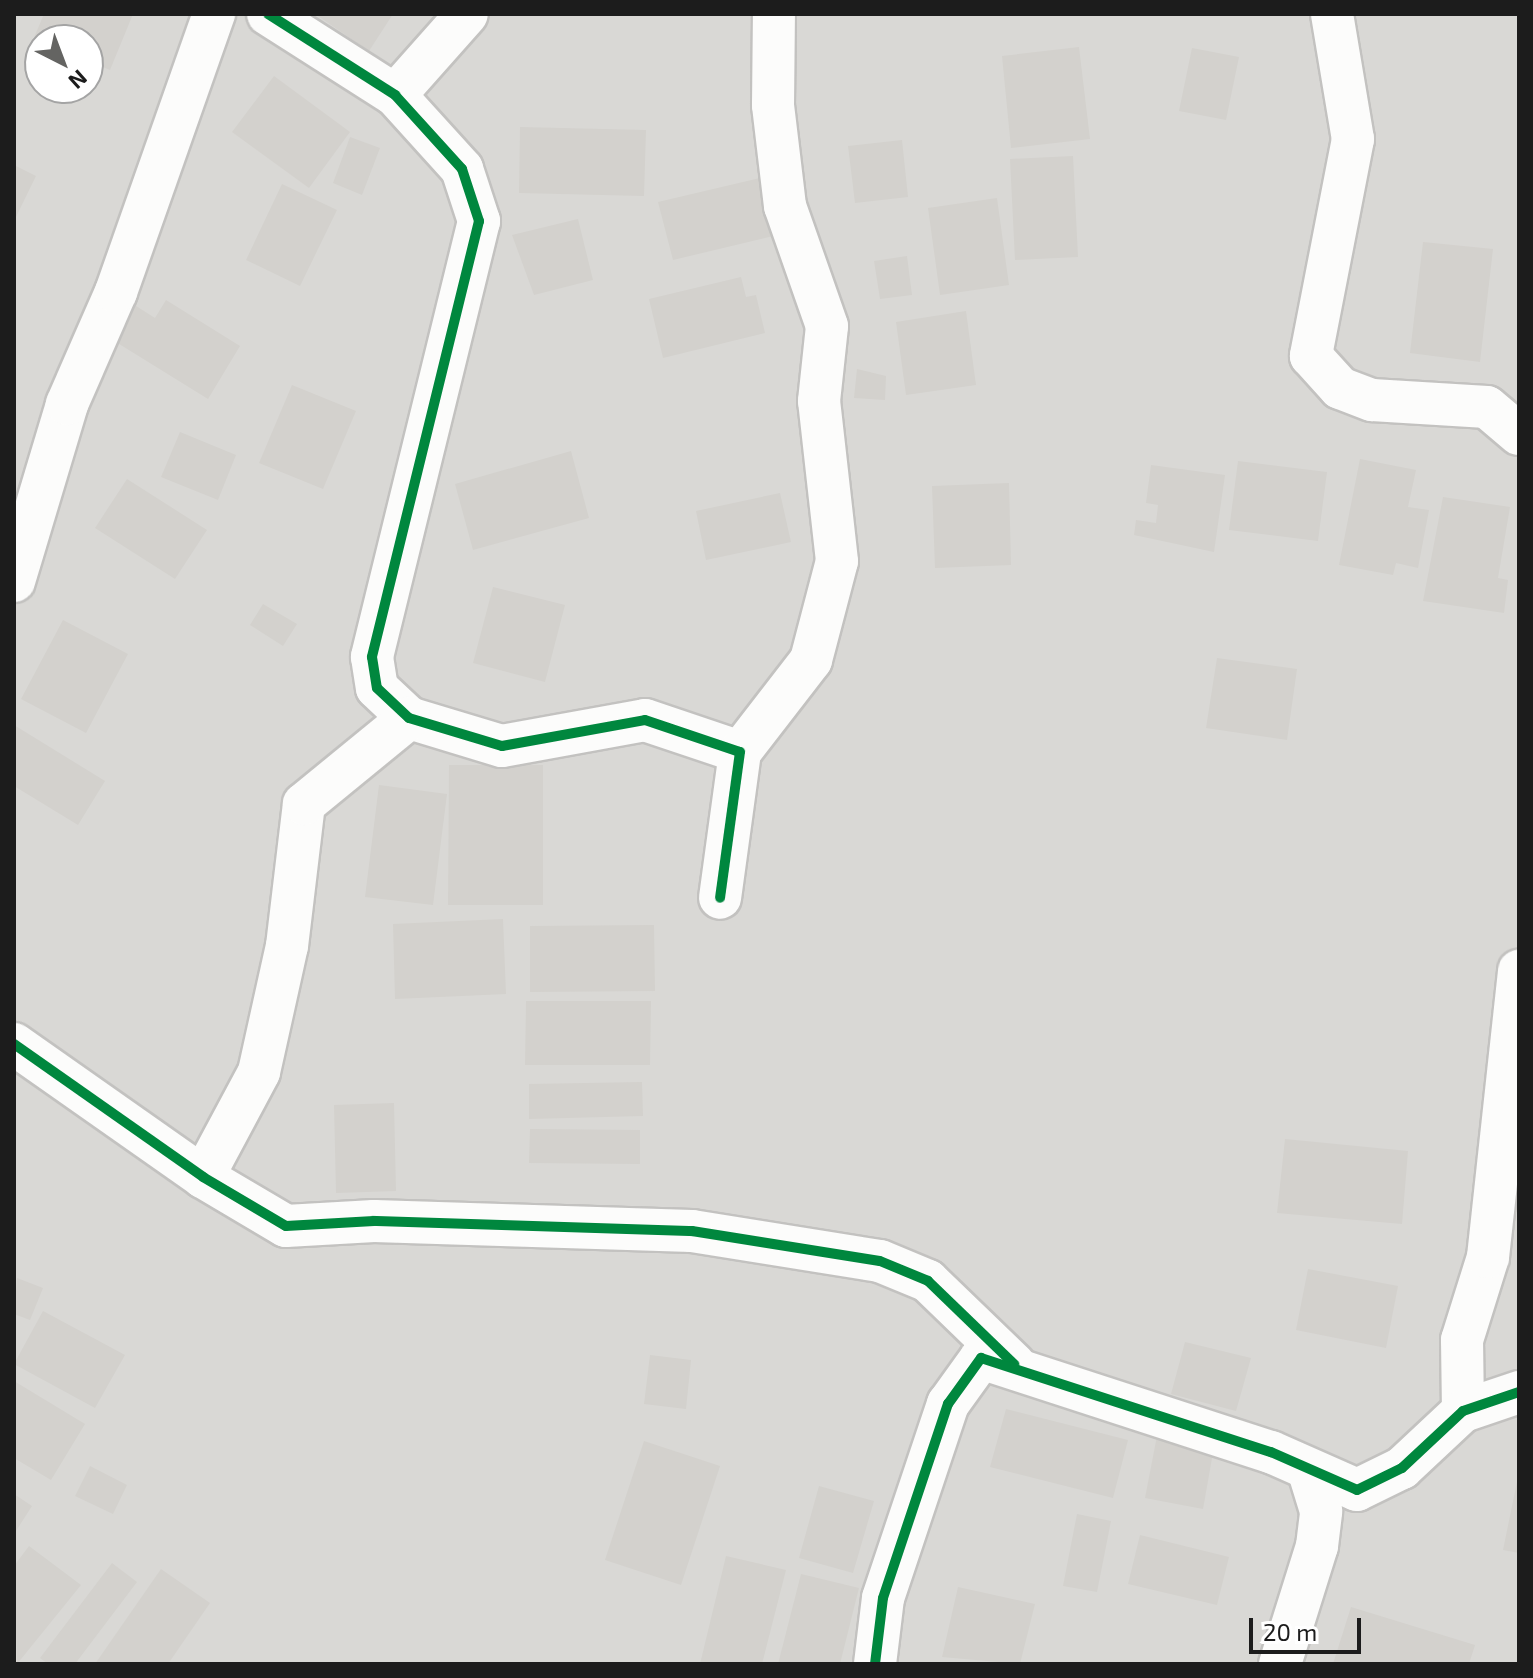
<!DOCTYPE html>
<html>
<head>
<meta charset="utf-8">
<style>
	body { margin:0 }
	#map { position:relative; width:1533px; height:1678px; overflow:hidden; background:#eae9e4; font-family:"Exo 2",sans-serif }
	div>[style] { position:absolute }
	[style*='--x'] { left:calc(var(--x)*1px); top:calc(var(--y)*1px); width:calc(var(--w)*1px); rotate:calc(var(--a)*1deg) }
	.residential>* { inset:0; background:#d9d8d5 }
	.building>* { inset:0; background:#d3d1cd }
	.roads { filter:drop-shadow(2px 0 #c3c2c0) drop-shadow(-2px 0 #c3c2c0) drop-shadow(0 2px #c3c2c0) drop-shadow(0 -2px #c3c2c0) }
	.minor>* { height:42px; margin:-21px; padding:0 21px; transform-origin:21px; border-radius:21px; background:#fcfcfb }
	.cycleway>* { height:10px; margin:-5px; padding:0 5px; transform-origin:5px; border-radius:5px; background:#00873e }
	span { translate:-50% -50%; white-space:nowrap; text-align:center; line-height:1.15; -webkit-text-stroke:7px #fff; paint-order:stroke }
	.frame { position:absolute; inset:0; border:16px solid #1c1c1c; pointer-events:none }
	.north { position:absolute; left:24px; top:24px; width:80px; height:80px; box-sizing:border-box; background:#fff; border:2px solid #a4a4a4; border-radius:50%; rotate:138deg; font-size:22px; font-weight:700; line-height:32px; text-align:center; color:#1c1c1c }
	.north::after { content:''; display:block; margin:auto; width:28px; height:36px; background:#646462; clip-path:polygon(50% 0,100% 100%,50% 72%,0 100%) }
	.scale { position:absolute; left:1249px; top:1618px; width:112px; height:36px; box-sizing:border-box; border:4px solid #1c1c1c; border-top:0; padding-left:10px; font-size:24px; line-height:28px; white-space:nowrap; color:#1c1c1c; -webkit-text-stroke:6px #fff; paint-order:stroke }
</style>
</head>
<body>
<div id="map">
	<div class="residential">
		<i style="clip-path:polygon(evenodd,14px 14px,1519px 14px,1519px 1664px,14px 1664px,14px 14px,40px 40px,88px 40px,88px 88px,40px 88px,40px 40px)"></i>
	</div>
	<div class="building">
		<i style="clip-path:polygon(44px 14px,133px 14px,110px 70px,88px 61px,88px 40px,33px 40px)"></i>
		<i style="clip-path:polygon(315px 14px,393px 14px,369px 51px)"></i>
		<i style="clip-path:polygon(1079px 47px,1090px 139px,1011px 148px,1002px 56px)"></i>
		<i style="clip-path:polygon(1192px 48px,1239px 57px,1226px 120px,1179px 111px)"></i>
		<i style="clip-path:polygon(274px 76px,350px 132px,309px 188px,232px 132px)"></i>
		<i style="clip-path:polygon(520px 127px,646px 130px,644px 196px,519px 193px)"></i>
		<i style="clip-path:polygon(350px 137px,380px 148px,362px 195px,333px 183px)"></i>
		<i style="clip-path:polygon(902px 140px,908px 197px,855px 203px,848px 146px)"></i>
		<i style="clip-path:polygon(1073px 156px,1078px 257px,1015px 260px,1010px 159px)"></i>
		<i style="clip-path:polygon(14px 165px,36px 176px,14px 221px)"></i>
		<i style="clip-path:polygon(760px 178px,773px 236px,673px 260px,658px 202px)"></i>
		<i style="clip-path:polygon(282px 184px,337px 210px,300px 286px,246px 260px)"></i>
		<i style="clip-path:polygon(997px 198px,1009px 285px,940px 295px,928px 208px)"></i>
		<i style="clip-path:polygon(578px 219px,593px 280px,534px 295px,512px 235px)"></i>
		<i style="clip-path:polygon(1423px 242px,1493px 249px,1480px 362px,1410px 353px)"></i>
		<i style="clip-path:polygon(907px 256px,912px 295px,880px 299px,874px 261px)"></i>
		<i style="clip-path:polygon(741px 277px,746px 297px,756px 295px,765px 333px,663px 358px,649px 299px)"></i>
		<i style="clip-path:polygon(125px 299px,155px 318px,166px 300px,240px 346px,208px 399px,103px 334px)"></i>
		<i style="clip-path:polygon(966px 311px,976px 385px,906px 395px,896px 322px)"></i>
		<i style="clip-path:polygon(857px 369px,886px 376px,885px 400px,854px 398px)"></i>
		<i style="clip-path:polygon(292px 385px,356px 411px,323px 489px,259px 463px)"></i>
		<i style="clip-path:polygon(180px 432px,236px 455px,218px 500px,161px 477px)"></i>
		<i style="clip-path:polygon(571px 451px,589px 518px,473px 550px,455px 484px)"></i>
		<i style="clip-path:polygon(1360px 459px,1416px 470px,1408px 507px,1429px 510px,1418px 568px,1396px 563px,1393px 575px,1339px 565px)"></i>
		<i style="clip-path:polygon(1238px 461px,1327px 472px,1318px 541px,1229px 530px)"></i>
		<i style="clip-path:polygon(1151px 465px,1225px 475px,1214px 552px,1134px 535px,1136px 520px,1156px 523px,1158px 505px,1146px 503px)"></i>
		<i style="clip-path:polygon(127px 479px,207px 530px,175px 579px,95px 528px)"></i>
		<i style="clip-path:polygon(1009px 483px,1011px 565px,935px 568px,932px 486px)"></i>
		<i style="clip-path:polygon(780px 493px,791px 542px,706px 560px,696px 511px)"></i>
		<i style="clip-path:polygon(1443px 497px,1510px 507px,1498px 578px,1508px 580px,1504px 613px,1423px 601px)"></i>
		<i style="clip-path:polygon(493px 587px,565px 605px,545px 682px,473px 663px)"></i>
		<i style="clip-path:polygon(263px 604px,297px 624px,283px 646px,250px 625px)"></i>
		<i style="clip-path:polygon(63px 620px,128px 654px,86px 733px,21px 699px)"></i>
		<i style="clip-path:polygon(1217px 658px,1297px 669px,1287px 740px,1206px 728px)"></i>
		<i style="clip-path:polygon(14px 725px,105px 781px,78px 825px,14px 786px)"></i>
		<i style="clip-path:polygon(449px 765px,543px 765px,543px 905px,448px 905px)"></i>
		<i style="clip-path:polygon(379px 785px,447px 794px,433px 905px,365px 897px)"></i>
		<i style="clip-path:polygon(503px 919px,506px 994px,395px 999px,393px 924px)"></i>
		<i style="clip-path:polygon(654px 925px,655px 991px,530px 992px,530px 926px)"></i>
		<i style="clip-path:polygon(526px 1001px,651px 1001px,650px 1065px,525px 1065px)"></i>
		<i style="clip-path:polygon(642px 1082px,643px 1116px,529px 1119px,529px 1084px)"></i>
		<i style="clip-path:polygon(394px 1103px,396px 1191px,336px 1193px,334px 1105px)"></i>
		<i style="clip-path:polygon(530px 1129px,640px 1130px,640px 1164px,529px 1163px)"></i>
		<i style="clip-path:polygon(1285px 1139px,1408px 1151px,1402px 1224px,1277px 1213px)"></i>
		<i style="clip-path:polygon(1308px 1269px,1398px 1286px,1386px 1348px,1296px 1330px)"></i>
		<i style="clip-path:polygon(17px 1278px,43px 1288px,30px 1320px,14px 1314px)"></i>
		<i style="clip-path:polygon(43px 1311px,125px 1355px,95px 1408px,14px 1364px)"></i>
		<i style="clip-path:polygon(1185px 1342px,1251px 1358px,1236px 1411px,1171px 1394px)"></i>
		<i style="clip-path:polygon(650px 1355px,691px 1360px,686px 1409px,644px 1404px)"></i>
		<i style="clip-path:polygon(14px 1381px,85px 1424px,51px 1480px,14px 1458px)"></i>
		<i style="clip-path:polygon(1006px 1409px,1128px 1440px,1113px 1498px,990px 1467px)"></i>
		<i style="clip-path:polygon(1157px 1436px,1214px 1447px,1203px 1509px,1145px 1498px)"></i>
		<i style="clip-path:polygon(644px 1441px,720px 1466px,681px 1585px,605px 1560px)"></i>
		<i style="clip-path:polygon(90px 1466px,127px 1485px,113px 1514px,75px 1496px)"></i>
		<i style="clip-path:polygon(1518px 1477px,1519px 1478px,1519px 1553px,1503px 1550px)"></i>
		<i style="clip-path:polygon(819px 1486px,874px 1501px,853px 1573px,799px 1558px)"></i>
		<i style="clip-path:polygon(14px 1494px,32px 1506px,14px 1534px)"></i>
		<i style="clip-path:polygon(1077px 1514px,1111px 1521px,1097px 1592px,1063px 1586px)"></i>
		<i style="clip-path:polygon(1140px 1535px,1229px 1557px,1217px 1605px,1128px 1584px)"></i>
		<i style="clip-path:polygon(29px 1546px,81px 1585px,17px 1664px,14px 1566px)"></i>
		<i style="clip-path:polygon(726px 1556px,786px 1570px,762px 1664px,700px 1664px)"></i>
		<i style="clip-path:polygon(112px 1563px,137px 1582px,75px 1664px,48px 1664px,40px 1658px)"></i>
		<i style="clip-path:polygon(161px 1569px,210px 1603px,168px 1664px,95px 1664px)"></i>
		<i style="clip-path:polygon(801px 1574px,859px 1588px,840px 1664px,778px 1664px)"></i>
		<i style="clip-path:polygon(958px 1587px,1035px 1604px,1020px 1664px,942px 1657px)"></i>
		<i style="clip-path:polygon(1351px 1607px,1475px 1645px,1469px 1664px,1333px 1664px)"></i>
	</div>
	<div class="roads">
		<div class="minor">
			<i style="--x:268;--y:14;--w:151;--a:32.5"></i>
			<i style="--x:395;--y:95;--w:100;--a:47.8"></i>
			<i style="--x:462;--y:169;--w:55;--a:71.9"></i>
			<i style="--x:479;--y:221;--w:449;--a:103.8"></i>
			<i style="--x:372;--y:657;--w:31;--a:81"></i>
			<i style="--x:377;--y:688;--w:44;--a:43.2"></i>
			<i style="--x:409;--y:718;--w:97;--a:16.8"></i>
			<i style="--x:502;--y:746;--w:145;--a:-10.3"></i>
			<i style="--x:645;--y:720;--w:100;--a:18.6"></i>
			<i style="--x:740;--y:752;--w:147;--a:97.8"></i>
			<i style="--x:1332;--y:14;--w:127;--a:80.5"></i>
			<i style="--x:1353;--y:139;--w:221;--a:101"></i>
			<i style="--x:1311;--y:356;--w:43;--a:47.8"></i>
			<i style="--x:1340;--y:388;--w:34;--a:21"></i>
			<i style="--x:1372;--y:400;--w:115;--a:3.5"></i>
			<i style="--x:1487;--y:407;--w:42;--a:40.2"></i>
			<i style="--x:395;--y:95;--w:108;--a:-48.4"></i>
			<i style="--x:14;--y:581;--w:185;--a:-73.3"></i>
			<i style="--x:67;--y:404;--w:122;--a:-66.4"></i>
			<i style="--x:116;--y:292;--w:295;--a:-70.6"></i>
			<i style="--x:740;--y:752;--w:116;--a:-52.3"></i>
			<i style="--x:811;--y:660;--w:102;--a:-75.3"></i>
			<i style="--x:837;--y:561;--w:161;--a:-96.4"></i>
			<i style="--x:819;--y:401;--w:75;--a:-83.9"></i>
			<i style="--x:827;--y:326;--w:127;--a:-109.3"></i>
			<i style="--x:785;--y:206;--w:102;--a:-96.8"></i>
			<i style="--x:773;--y:105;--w:91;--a:-89.4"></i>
			<i style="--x:14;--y:1044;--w:231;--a:35.1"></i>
			<i style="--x:203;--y:1177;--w:96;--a:30.6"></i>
			<i style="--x:286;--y:1226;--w:88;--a:-3.3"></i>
			<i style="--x:374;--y:1221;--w:318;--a:1.8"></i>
			<i style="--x:692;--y:1231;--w:190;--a:9.1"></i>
			<i style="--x:880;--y:1261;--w:52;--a:22.6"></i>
			<i style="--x:928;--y:1281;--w:120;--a:44"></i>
			<i style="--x:203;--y:1177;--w:119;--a:-61.9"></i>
			<i style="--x:259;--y:1072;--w:129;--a:-77.5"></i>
			<i style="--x:287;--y:946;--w:143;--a:-83.2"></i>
			<i style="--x:304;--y:804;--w:136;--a:-39.3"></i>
			<i style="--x:1463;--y:1411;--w:71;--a:-90.8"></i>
			<i style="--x:1462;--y:1340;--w:87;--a:-72.6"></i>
			<i style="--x:1488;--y:1257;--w:288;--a:-83.8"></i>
			<i style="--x:875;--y:1664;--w:66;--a:-83.1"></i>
			<i style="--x:883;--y:1598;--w:205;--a:-71.5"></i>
			<i style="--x:948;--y:1404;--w:57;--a:-54.3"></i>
			<i style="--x:981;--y:1358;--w:305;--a:18"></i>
			<i style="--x:1271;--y:1452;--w:94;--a:23.8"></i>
			<i style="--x:1357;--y:1490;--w:50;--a:-26.1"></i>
			<i style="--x:1402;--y:1468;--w:83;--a:-43.1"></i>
			<i style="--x:1463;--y:1411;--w:59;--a:-18.7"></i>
			<i style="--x:1280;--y:1664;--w:124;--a:-72.6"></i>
			<i style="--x:1317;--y:1546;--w:35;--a:-83"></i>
			<i style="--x:1321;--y:1511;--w:41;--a:-107.1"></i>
		</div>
	</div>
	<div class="cycleway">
		<i style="--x:268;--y:14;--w:151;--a:32.5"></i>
		<i style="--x:395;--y:95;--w:100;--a:47.8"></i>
		<i style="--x:462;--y:169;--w:55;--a:71.9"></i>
		<i style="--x:479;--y:221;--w:449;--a:103.8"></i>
		<i style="--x:372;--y:657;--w:31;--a:81"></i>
		<i style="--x:377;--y:688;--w:44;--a:43.2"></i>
		<i style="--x:409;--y:718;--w:97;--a:16.8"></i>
		<i style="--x:502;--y:746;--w:145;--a:-10.3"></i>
		<i style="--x:645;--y:720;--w:100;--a:18.6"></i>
		<i style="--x:740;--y:752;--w:147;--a:97.8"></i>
		<i style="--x:14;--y:1044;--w:231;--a:35.1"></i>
		<i style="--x:203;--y:1177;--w:96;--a:30.6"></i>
		<i style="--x:286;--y:1226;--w:88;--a:-3.3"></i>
		<i style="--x:374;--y:1221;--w:318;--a:1.8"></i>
		<i style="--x:692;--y:1231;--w:190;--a:9.1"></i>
		<i style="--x:880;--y:1261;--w:52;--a:22.6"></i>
		<i style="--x:928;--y:1281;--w:120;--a:44"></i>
		<i style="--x:875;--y:1664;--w:66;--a:-83.1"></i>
		<i style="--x:883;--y:1598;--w:205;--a:-71.5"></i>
		<i style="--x:948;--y:1404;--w:57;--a:-54.3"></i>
		<i style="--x:981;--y:1358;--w:305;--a:18"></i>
		<i style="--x:1271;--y:1452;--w:94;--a:23.8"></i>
		<i style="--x:1357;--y:1490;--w:50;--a:-26.1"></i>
		<i style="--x:1402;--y:1468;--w:83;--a:-43.1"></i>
		<i style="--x:1463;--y:1411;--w:59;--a:-18.7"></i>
	</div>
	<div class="frame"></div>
	<div class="north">N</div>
	<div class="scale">20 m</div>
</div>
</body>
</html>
